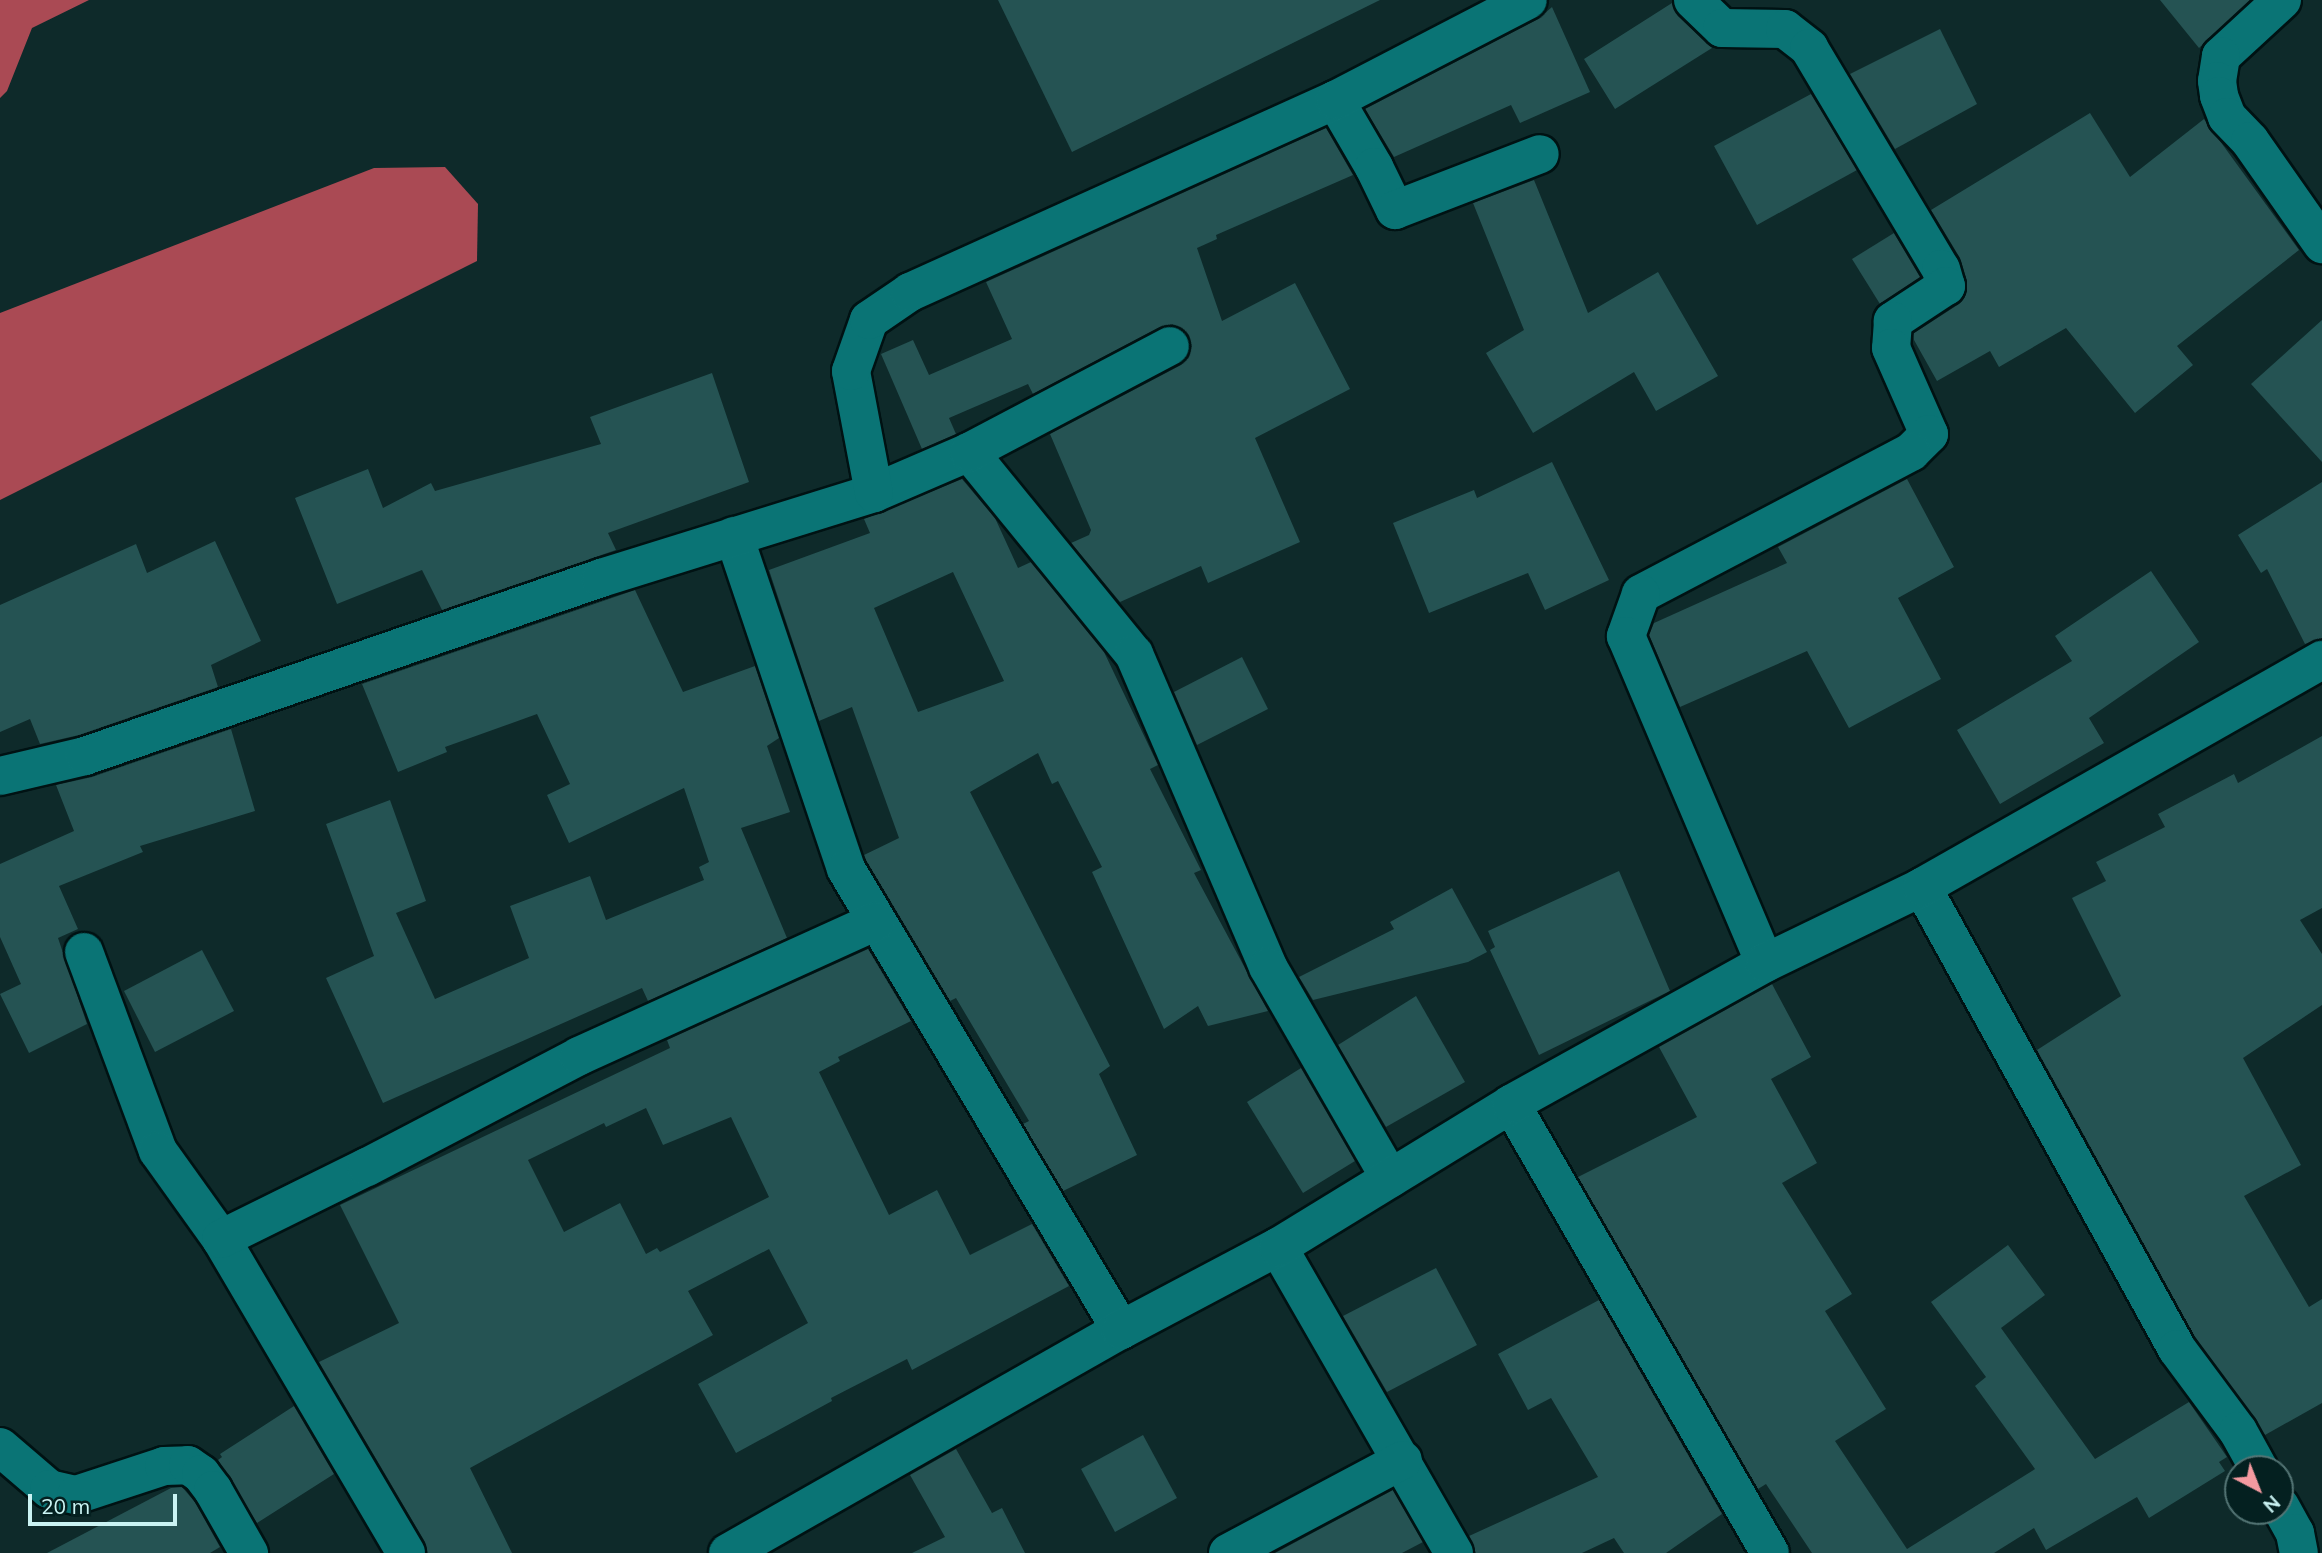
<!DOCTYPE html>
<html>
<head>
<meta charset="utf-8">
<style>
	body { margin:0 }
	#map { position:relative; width:2322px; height:1553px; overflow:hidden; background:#0e2a2a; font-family:Mulish,sans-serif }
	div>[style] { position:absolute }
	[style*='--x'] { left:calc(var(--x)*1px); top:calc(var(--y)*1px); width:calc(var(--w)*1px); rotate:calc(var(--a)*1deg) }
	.water>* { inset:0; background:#aa4a54 }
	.building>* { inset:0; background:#255353 }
	.roads { filter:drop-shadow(2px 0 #001213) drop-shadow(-2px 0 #001213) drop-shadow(0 2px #001213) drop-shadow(0 -2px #001213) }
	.street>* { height:38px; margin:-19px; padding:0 19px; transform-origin:19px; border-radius:19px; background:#0a7475 }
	span { translate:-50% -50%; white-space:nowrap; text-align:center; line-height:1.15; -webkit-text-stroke:5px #042020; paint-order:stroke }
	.north { position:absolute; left:2224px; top:1455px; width:70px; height:70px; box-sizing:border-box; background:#042020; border:2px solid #537474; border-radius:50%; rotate:138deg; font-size:19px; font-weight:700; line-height:28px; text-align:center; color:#caf3f3 }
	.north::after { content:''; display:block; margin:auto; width:24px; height:32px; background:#f49aa0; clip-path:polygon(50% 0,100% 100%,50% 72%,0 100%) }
	.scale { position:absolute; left:28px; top:1494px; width:149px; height:32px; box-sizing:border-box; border:4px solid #caf3f3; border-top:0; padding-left:9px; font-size:21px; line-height:24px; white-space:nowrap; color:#caf3f3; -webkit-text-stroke:5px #042020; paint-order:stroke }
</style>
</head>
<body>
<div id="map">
	<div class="water">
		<i style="clip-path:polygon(0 0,89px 0,32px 28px,7px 91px,0 98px)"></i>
		<i style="clip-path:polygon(445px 167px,478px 204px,477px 261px,0 500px,0 313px,374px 168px)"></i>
	</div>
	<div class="building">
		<i style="clip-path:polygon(998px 0,1380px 0,1072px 152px)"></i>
		<i style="clip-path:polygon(2160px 0,2250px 0,2199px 48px)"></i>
		<i style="clip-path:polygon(1672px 3px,1678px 16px,1712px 48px,1615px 109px,1584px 59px)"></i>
		<i style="clip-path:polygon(1552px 7px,1590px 92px,1520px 123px,1511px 105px,1394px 157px,1365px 109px,1538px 19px)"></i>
		<i style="clip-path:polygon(1940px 29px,1977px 104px,1895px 149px,1850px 74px)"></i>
		<i style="clip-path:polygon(1811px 94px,1857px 170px,1757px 225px,1714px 146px)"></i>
		<i style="clip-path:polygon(2090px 113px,2130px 177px,2204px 119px,2299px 250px,2177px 346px,2193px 365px,2135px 413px,2066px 328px,1999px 367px,1990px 351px,1937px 381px,1914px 340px,1914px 333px,1959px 304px,1966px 294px,1967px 281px,1960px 258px,1931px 210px)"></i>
		<i style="clip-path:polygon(1326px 128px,1353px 175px,1216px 235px,1217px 239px,1197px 248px,1222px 321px,1295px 283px,1350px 389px,1255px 438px,1300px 542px,1208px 583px,1201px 566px,1120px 602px,1071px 543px,1089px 535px,1091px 530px,1050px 434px,1181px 365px,1189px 357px,1192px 346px,1189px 335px,1182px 328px,1172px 324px,1160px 327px,1033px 394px,1028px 384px,949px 418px,956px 434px,922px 449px,881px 354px,913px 340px,929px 375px,1012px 339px,986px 282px)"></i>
		<i style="clip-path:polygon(1534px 180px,1588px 313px,1658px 272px,1718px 376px,1656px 411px,1634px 372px,1533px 433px,1486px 353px,1524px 330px,1473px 203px)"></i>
		<i style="clip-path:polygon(1894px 233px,1920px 277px,1880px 304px,1852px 259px)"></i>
		<i style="clip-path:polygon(2322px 320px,2322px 462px,2251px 384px)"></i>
		<i style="clip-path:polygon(712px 373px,749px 482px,608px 533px,616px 550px,442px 610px,422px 570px,337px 604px,295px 498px,368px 469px,383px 508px,431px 483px,435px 491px,601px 444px,590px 417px)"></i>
		<i style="clip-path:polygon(1552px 462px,1609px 580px,1545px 610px,1528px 573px,1429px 613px,1393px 523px,1474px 490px,1477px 498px)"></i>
		<i style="clip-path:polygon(evenodd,962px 479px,995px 518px,1018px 568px,1031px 562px,1104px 652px,1158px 765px,1150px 769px,1201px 870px,1194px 873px,1268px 1011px,1208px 1026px,1198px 1006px,1164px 1029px,1092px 872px,1102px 867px,1058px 781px,1052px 784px,1038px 753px,970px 792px,1110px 1066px,1099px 1074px,1137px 1155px,1063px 1191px,1023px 1124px,1029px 1121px,956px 998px,950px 1001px,866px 860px,864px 855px,899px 838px,852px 707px,819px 721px,769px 570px,870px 533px,864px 519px,962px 479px,953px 572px,1004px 681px,918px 712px,874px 608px,953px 572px)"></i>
		<i style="clip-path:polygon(1907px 479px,1954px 567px,1898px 598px,1941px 679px,1849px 728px,1807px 651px,1680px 707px,1649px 635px,1654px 623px,1787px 563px,1778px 547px)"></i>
		<i style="clip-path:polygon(2322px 482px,2322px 638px,2305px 644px,2267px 569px,2261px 573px,2238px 535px)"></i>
		<i style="clip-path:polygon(215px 541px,261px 641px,211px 665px,218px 687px,79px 735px,40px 744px,30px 719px,0 732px,0 605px,136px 544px,147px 573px)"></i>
		<i style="clip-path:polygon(2151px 571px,2199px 642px,2089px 718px,2104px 743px,2000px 804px,1957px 730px,2072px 661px,2055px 636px)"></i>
		<i style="clip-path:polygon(635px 590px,683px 692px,755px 666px,779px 738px,767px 746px,790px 812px,741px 828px,787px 938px,648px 1001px,642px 988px,383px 1103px,326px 978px,374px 956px,326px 824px,390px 800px,426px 901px,396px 913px,435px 999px,529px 958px,510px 906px,590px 876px,606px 920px,704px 880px,699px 867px,709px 862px,684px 788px,569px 843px,547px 795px,570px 784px,537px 714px,445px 747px,447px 752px,398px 772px,362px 684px)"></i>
		<i style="clip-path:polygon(1242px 657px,1268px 709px,1197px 745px,1174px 692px)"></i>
		<i style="clip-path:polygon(231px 729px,255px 811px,140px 846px,143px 852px,59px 886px,78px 929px,58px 938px,87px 1024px,29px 1053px,0 994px,21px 984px,0 937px,0 864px,74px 831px,56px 785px,92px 777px)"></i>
		<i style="clip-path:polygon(2322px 736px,2322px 908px,2300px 920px,2322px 954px,2322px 1005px,2243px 1058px,2301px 1165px,2244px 1196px,2309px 1307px,2322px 1299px,2322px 1403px,2265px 1435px,2195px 1337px,2037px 1050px,2121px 996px,2072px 898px,2106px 881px,2096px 862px,2165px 827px,2158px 814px,2234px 774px,2238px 783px)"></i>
		<i style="clip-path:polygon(1619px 871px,1670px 991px,1539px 1055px,1490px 950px,1495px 947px,1488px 931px)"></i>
		<i style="clip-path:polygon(1452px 888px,1487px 952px,1468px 962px,1313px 1000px,1299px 977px,1394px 929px,1390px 922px)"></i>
		<i style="clip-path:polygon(evenodd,868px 949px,911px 1021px,838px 1057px,840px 1061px,819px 1072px,889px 1215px,937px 1190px,970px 1255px,1032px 1224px,1069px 1286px,912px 1370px,907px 1359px,831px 1398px,832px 1401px,736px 1453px,698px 1384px,808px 1323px,769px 1249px,688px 1291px,713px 1335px,470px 1468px,512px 1553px,428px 1553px,425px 1542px,319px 1362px,399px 1323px,340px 1205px,670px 1048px,667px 1040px,868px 949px,646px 1108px,663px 1145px,731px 1117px,769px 1197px,660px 1252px,657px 1248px,646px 1254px,620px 1203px,564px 1232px,528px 1160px,604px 1123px,606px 1127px,646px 1108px)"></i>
		<i style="clip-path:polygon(202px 950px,234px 1011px,155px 1052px,124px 991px)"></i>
		<i style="clip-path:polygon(1772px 984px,1811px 1057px,1771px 1079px,1817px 1163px,1782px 1183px,1852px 1294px,1825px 1311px,1886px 1409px,1835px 1441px,1907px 1549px,2035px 1469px,1975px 1386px,1986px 1377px,1931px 1302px,2008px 1245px,2045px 1295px,2001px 1328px,2095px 1459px,2189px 1402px,2227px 1457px,2219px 1462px,2225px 1471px,2149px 1518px,2137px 1497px,2046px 1550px,2034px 1528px,1994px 1553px,1812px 1553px,1766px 1484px,1758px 1489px,1578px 1177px,1697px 1117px,1659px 1047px)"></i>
		<i style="clip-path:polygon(1416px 996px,1465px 1082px,1386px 1127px,1338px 1045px)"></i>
		<i style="clip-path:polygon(1301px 1068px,1355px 1161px,1303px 1193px,1247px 1102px)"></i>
		<i style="clip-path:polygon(1436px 1268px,1477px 1345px,1387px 1392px,1343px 1316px)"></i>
		<i style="clip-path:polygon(1599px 1300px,1722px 1514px,1666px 1553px,1624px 1553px,1614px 1538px,1582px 1553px,1476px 1553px,1469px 1536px,1598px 1477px,1551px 1398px,1528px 1410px,1498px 1354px)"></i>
		<i style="clip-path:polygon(294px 1406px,334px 1474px,257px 1523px,218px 1460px,222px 1457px,220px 1454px)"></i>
		<i style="clip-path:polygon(1143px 1435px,1177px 1498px,1115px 1532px,1081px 1469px)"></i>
		<i style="clip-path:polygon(956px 1449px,992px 1513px,1002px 1508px,1025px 1553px,912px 1553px,945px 1537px,910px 1475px)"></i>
		<i style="clip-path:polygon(182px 1487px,195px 1502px,220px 1547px,210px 1553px,47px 1553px,171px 1488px)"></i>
		<i style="clip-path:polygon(1393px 1490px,1423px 1542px,1402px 1553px,1275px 1553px)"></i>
	</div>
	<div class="roads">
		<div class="street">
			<i style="--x:1693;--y:0;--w:40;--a:44"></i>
			<i style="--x:1722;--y:28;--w:63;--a:0.9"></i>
			<i style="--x:1785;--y:29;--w:31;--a:38"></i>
			<i style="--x:1809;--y:48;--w:257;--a:59.2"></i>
			<i style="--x:1941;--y:269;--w:18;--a:74"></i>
			<i style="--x:1946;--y:286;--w:64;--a:146.6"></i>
			<i style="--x:1893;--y:321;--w:27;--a:94"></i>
			<i style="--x:1891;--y:348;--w:94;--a:66.2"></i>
			<i style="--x:1929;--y:434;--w:25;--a:135"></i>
			<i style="--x:1911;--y:452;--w:305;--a:152.3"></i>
			<i style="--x:1641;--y:594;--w:45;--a:109.7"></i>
			<i style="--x:1626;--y:636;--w:355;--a:67"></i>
			<i style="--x:2282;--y:0;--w:83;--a:137.4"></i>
			<i style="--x:2221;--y:56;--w:25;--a:99"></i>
			<i style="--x:2217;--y:81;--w:15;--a:82"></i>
			<i style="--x:2219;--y:96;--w:22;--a:69"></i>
			<i style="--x:2227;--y:117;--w:33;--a:46"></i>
			<i style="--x:2250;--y:141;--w:126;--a:55"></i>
			<i style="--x:1335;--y:100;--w:78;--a:59.8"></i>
			<i style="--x:1374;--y:167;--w:48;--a:64"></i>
			<i style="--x:1395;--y:210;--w:155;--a:-21.1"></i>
			<i style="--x:969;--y:452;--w:261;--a:50.8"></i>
			<i style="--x:1134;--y:654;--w:340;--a:66.8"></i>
			<i style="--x:1268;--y:967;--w:244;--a:60"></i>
			<i style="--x:874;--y:493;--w:103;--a:-23.3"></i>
			<i style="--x:969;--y:452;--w:227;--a:-27.8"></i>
			<i style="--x:734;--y:536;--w:351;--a:71.4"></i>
			<i style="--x:846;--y:869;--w:537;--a:59.18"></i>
			<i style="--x:0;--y:776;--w:87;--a:-13.2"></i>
			<i style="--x:85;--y:756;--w:546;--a:-19.03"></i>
			<i style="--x:601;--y:578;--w:286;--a:-17.3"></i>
			<i style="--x:874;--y:493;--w:124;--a:-100.7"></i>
			<i style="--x:851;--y:371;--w:54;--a:-70.6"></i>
			<i style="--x:869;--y:320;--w:50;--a:-34.3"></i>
			<i style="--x:910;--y:292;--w:466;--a:-24.3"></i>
			<i style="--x:1335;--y:100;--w:217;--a:-27.4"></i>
			<i style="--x:1922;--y:887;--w:528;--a:61.1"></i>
			<i style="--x:2177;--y:1349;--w:102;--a:53.4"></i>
			<i style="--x:2238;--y:1431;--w:43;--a:61.1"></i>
			<i style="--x:84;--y:952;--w:212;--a:69.6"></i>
			<i style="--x:158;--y:1151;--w:108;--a:54.4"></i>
			<i style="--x:1511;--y:1104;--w:518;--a:60.02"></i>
			<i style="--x:1278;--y:1247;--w:353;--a:60.1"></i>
			<i style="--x:0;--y:1447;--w:65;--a:40.6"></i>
			<i style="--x:49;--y:1489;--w:28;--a:13"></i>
			<i style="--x:76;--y:1495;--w:93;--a:-18.2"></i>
			<i style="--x:164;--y:1466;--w:24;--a:-2"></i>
			<i style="--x:188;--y:1465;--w:16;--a:35"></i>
			<i style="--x:201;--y:1474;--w:20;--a:53"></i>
			<i style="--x:213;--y:1490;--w:73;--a:60.3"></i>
			<i style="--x:2280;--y:1506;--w:31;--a:61"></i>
			<i style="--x:2295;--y:1533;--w:20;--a:79"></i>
			<i style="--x:406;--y:1553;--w:364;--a:-120.5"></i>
			<i style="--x:221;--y:1239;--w:163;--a:-26.3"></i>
			<i style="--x:367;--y:1167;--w:239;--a:-27.6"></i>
			<i style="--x:579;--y:1056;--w:326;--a:-24.4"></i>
			<i style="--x:728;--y:1553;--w:452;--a:-29.6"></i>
			<i style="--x:1121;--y:1330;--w:178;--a:-27.9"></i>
			<i style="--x:1278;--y:1247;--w:273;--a:-31.5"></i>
			<i style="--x:1511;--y:1104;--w:291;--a:-29"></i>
			<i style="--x:1765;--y:963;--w:174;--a:-25.8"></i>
			<i style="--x:1922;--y:887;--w:460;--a:-29.6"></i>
			<i style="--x:1228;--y:1553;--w:198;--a:-28"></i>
		</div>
	</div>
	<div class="north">N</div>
	<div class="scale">20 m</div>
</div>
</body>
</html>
